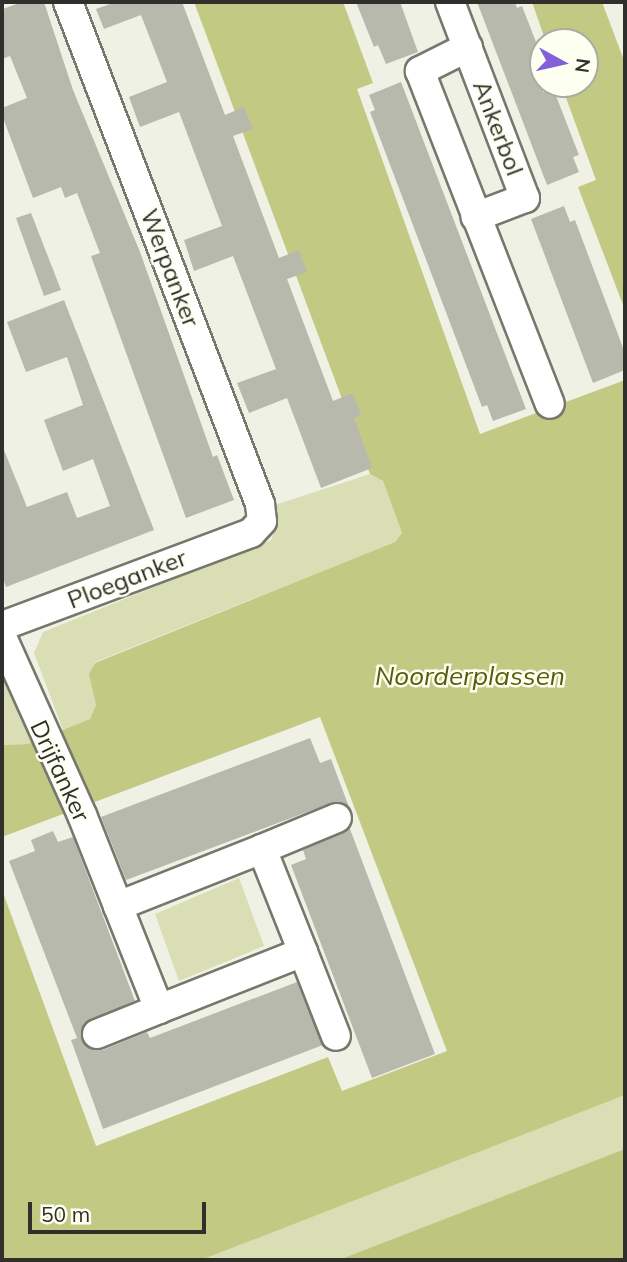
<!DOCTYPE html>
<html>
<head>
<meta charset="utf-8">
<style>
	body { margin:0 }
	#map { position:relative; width:627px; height:1262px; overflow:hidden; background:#eff1e4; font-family:Mulish,sans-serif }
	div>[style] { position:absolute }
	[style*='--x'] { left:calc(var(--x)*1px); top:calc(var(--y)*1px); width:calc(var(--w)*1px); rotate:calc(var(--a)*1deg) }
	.green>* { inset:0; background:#d9deb4 }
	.forest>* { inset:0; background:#bec57f }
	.water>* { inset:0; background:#c2c983 }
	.building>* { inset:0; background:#b7b9ac }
	.roads { filter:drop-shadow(2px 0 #76786c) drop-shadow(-2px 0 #76786c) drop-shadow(0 2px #76786c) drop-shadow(0 -2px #76786c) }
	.street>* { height:28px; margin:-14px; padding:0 14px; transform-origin:14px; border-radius:14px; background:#fff }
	span { translate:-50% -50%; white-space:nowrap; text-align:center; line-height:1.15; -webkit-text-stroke:5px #fdfff1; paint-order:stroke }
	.street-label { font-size:24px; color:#2f2f2b }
	.water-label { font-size:26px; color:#585c0a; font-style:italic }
	.frame { position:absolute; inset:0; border:4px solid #2f2f2b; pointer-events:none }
	.north { position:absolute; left:529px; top:28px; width:70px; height:70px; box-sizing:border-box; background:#fdfff1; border:2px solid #abaca2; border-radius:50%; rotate:98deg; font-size:19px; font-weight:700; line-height:28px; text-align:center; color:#2f2f2b }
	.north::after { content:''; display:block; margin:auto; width:24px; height:32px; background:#8260da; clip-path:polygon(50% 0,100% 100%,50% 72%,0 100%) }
	.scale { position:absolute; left:28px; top:1202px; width:178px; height:32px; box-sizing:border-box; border:4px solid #2f2f2b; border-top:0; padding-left:9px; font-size:21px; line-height:24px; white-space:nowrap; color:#2f2f2b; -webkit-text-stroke:5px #fdfff1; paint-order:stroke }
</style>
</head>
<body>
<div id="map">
	<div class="green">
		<i style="clip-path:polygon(370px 474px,383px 481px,402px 533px,395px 542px,95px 662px,90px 674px,96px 705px,90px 719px,63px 730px,34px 653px,43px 632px,271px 540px,278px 524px,272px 506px)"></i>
		<i style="clip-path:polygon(2px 667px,33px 742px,28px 744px,2px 745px)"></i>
		<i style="clip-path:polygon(239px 878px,264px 946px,179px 981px,155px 914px)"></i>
		<i style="clip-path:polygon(625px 1095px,625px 1260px,201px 1260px,379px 1189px)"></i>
	</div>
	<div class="forest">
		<i style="clip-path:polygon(625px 1149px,625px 1260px,339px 1260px)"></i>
	</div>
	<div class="water">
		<i style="clip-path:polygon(194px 2px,343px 2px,373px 83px,357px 89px,480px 434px,625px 380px,625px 1095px,201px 1260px,2px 1260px,2px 890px,96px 1146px,328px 1057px,342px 1091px,447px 1051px,320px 717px,2px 837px,2px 745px,28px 744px,90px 719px,96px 705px,89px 674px,95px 663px,395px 542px,402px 533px,383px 481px,370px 474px)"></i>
		<i style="clip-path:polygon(532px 2px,602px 2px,625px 63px,625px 310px,578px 187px,596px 180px,561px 84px,585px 84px,585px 42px,546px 42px)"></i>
	</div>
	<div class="building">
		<i style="clip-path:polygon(22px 2px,44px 2px,73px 90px,140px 252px,213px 457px,217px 455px,234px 500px,186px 518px,91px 256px,100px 253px,77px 193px,65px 198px,61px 187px,33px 198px,2px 115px,2px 108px,27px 98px,10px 56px,2px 59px,3px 9px)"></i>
		<i style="clip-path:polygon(116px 2px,182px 2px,225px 115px,244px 107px,253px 129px,233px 136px,279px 258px,299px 250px,307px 272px,287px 279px,333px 401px,353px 393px,361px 415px,354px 418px,372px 468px,321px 488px,287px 398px,249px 413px,237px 383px,276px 369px,233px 256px,194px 271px,184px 240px,222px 226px,179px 112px,140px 127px,129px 97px,167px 82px,141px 15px,104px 29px,96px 9px)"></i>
		<i style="clip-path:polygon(356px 2px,400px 2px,418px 52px,386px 64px,378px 45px,374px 47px)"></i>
		<i style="clip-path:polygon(477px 2px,515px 2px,517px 8px,522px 6px,543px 60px,543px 92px,553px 88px,579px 155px,573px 157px,579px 172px,547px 185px)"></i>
		<i style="clip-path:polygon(401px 82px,526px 409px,493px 421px,487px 405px,482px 407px,370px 112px,375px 110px,369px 95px)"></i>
		<i style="clip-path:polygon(564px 206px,570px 222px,575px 220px,625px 353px,625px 370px,593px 383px,531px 219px)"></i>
		<i style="clip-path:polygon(31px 213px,61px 290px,44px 296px,16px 218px)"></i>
		<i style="clip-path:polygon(64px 300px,154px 530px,6px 587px,2px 575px,2px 445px,27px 507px,67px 492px,77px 518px,110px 506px,93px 459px,63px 471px,44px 420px,83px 405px,67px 357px,26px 372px,7px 322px)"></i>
		<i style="clip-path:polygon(310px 738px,320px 763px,331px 759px,349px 807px,331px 803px,126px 880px,101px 817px)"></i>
		<i style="clip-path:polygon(350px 829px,435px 1054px,372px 1078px,291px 865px,306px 859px,303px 850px)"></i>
		<i style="clip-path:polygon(53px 831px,58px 842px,73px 837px,135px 1001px,84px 1023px,81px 1032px,86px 1047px,103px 1050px,147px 1032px,150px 1038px,297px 982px,323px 1045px,103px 1129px,71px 1040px,77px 1038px,9px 861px,35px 851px,31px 840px)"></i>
	</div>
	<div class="roads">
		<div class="street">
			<i style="--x:450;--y:2;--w:210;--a:69.1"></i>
			<i style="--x:525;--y:198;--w:53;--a:159.2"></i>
			<i style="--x:468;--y:47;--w:54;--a:153.4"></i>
			<i style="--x:420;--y:71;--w:357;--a:68.7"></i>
			<i style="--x:2;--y:626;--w:266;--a:-20.5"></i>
			<i style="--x:251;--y:533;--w:16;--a:-47"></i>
			<i style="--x:262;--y:521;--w:17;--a:-97"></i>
			<i style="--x:260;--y:504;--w:537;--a:-110.93"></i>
			<i style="--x:2;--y:637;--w:195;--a:65.8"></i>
			<i style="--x:82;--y:815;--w:98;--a:68.4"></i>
			<i style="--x:118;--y:906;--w:111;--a:68.3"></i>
			<i style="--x:159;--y:1009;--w:155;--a:-21.6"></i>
			<i style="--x:303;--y:952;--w:111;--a:-111.7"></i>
			<i style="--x:262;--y:849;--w:155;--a:158.4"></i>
			<i style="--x:262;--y:849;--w:81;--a:-22.5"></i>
			<i style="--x:303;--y:952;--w:90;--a:68.6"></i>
			<i style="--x:97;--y:1034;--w:67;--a:-22"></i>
		</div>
	</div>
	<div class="street-label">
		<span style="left:498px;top:128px;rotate:69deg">Ankerbol</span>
		<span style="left:170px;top:268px;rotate:69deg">Werpanker</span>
		<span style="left:127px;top:579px;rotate:-21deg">Ploeganker</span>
		<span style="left:60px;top:771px;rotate:65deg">Drijfanker</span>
	</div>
	<div class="water-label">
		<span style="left:470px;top:676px">Noorderplassen</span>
	</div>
	<div class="frame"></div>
	<div class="north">N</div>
	<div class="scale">50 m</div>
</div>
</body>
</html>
